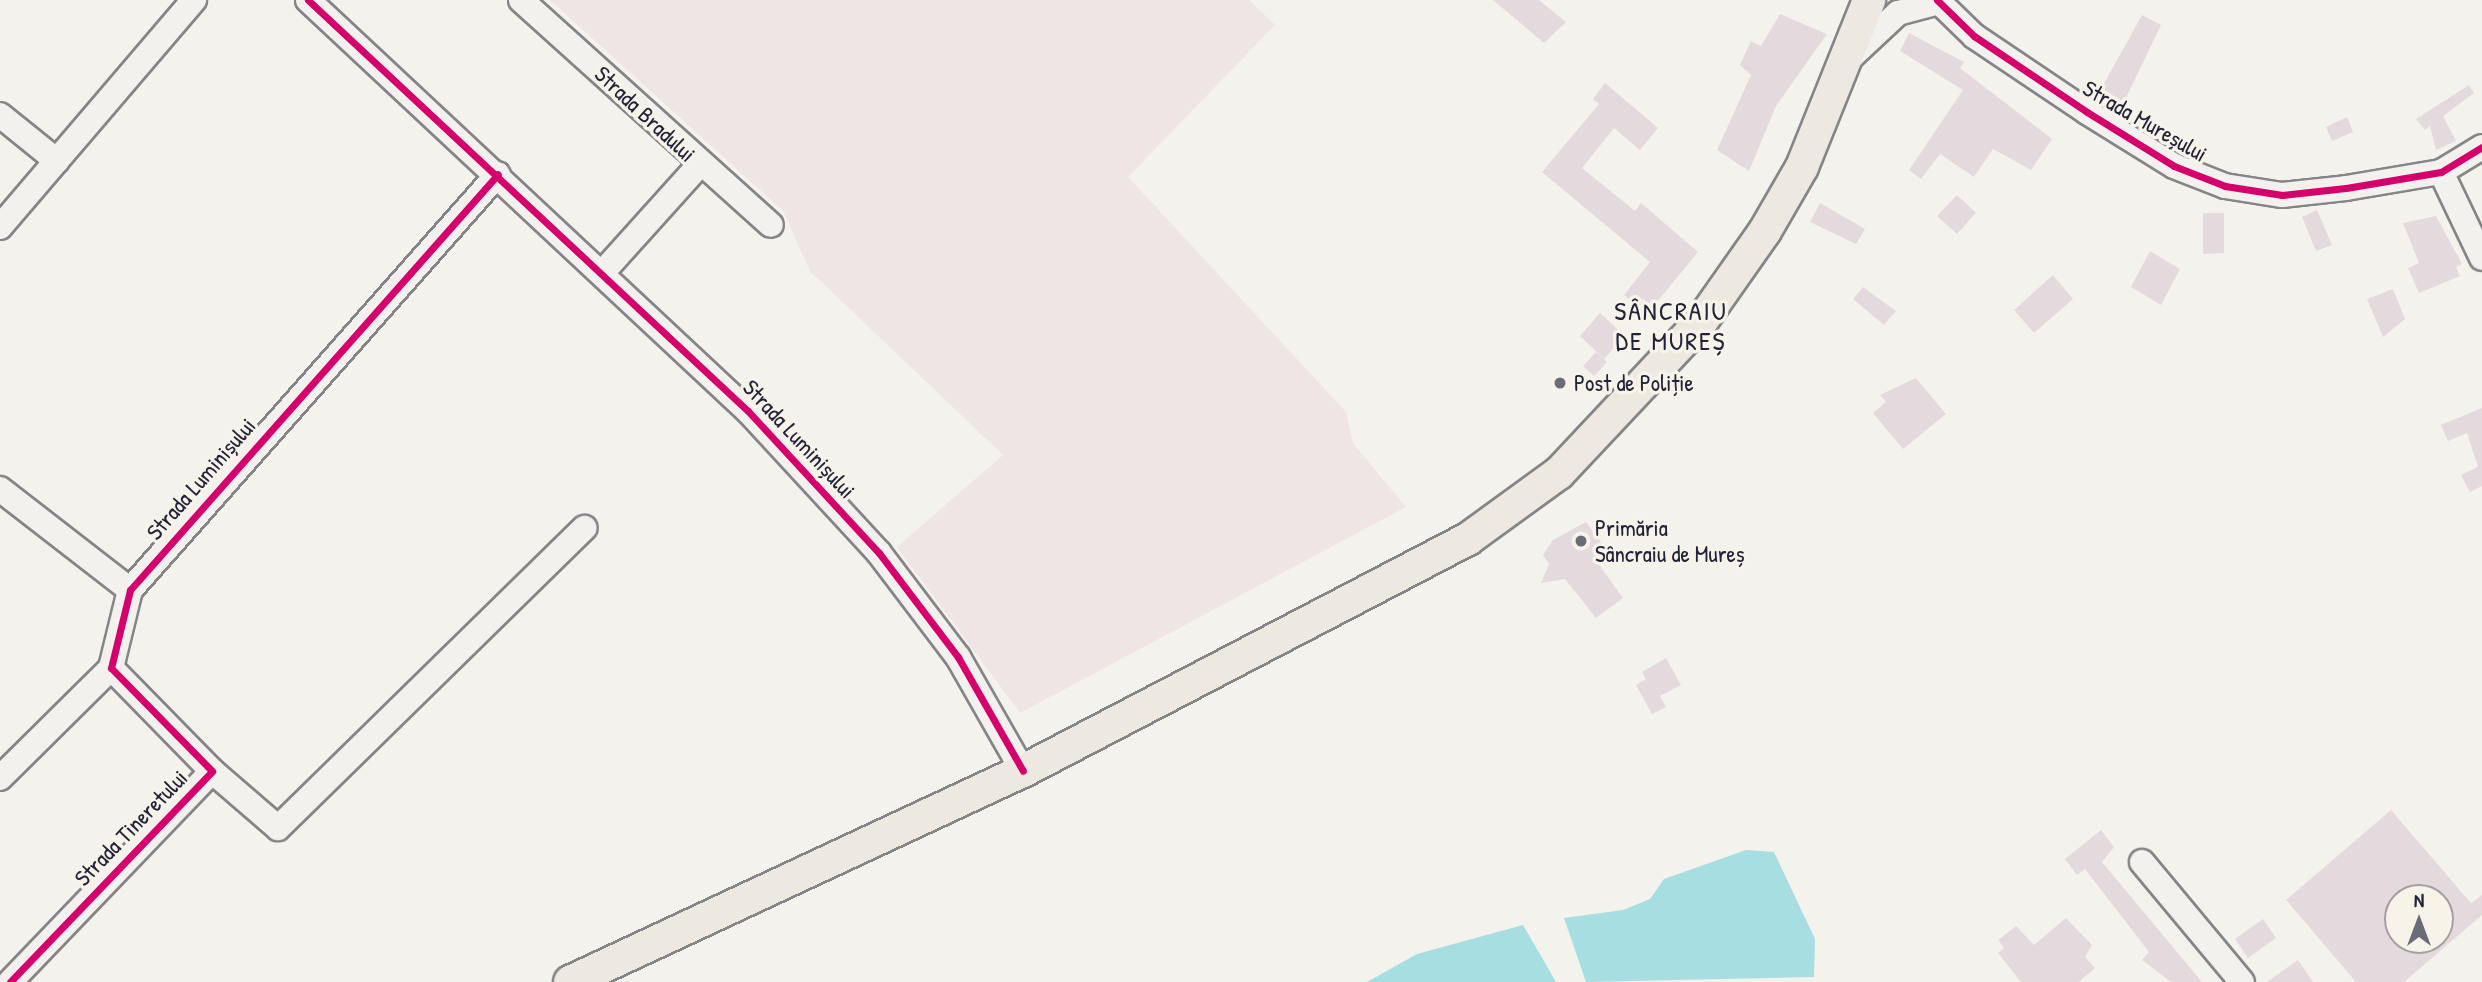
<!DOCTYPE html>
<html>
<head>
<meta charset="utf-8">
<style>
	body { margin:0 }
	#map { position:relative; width:2482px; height:982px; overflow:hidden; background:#f4f2ec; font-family:"Patrick Hand",sans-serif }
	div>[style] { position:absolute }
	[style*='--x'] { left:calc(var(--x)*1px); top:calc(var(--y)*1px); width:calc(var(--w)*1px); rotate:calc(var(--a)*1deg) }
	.built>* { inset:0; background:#efe5e5 }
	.water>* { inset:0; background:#a6dee1 }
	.building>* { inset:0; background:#e4dade }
	.roads { filter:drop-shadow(2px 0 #858486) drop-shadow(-2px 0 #858486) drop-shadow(0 2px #858486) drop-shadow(0 -2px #858486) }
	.minor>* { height:24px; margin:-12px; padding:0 12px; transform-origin:12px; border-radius:12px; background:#f2f1ed }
	.major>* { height:32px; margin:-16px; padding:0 16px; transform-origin:16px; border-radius:16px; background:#ede8e0 }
	.cycleway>* { height:7px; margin:-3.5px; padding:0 3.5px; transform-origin:3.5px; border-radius:3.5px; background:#d6006c }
	.dots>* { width:19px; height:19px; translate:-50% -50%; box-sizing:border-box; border:4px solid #f7f3e8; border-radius:50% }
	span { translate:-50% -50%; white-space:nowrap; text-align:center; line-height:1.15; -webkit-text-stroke:7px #f7f3e8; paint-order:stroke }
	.street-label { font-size:23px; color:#22223b }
	.poi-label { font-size:23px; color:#22223b }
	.left { translate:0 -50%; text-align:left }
	.quarter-label { font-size:26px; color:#22223b; letter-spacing:2px }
	.north { position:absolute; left:2384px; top:884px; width:70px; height:70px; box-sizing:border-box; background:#f7f3e8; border:2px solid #a29fa3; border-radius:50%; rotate:0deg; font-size:19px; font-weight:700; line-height:28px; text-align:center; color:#22223b }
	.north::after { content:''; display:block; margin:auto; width:24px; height:32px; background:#6c6b79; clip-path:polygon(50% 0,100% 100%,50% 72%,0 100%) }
</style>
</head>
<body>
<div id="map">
	<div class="built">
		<i style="clip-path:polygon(550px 0,1249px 0,1275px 25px,1128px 177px,1346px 412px,1353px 443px,1406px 507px,1020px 713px,897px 547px,1003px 455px,810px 271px,783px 211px)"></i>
	</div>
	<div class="water">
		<i style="clip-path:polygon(1746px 850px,1774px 852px,1815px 939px,1814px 977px,1586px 982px,1564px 918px,1623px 910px,1650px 899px,1664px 879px)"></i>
		<i style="clip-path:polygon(1523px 925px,1556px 982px,1367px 982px,1417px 954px)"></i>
	</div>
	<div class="building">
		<i style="clip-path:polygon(1493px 0,1539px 0,1566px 22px,1544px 43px)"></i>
		<i style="clip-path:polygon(1780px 14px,1827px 34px,1776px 106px,1749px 171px,1717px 150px,1751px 75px,1740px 65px,1751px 41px,1761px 46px)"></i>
		<i style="clip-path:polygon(2142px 15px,2161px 25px,2124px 102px,2101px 89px)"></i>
		<i style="clip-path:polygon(1909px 33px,1964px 62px,1960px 68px,2052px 139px,2031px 170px,1993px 149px,1974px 177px,1940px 154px,1921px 179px,1909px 170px,1963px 90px,1900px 51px)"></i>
		<i style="clip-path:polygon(1605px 83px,1658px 128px,1640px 150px,1614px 128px,1582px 168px,1635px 211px,1641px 203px,1698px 252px,1647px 314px,1624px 295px,1650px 262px,1542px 172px,1599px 104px,1593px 99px)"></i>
		<i style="clip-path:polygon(2469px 85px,2474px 93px,2443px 116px,2456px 141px,2436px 150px,2430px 126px,2425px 130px,2416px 119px)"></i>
		<i style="clip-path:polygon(2347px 117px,2353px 132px,2332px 141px,2326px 127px)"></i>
		<i style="clip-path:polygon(1957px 195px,1976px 213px,1957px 234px,1937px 216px)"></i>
		<i style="clip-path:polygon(1820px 203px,1865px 229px,1856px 244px,1810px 222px)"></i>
		<i style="clip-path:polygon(2317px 210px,2332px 245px,2316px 251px,2302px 217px)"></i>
		<i style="clip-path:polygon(2203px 213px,2224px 213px,2224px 253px,2203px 254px)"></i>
		<i style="clip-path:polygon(2436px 216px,2462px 264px,2456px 267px,2460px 276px,2419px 293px,2408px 268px,2419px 263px,2403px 223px)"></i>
		<i style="clip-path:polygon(2150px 251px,2180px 269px,2161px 305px,2131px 287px)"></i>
		<i style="clip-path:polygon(2053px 275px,2073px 299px,2034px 333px,2014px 310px)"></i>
		<i style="clip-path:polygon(1863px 287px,1896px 311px,1884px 325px,1853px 299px)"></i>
		<i style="clip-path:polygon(2393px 289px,2405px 319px,2383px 337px,2367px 299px)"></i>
		<i style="clip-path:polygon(1600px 313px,1625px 336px,1604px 359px,1580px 336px)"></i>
		<i style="clip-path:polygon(1596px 352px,1607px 362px,1594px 376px,1583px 366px)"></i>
		<i style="clip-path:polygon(1916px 378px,1946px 414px,1903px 449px,1873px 413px,1886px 402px,1880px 395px)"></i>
		<i style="clip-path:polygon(2482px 408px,2482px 486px,2470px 492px,2461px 475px,2478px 467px,2467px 433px,2448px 441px,2441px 425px)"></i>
		<i style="clip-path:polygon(1586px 522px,1612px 557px,1600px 566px,1623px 598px,1596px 618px,1565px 579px,1541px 583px,1549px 564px,1543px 555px,1553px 540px)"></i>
		<i style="clip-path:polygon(1666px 658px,1681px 685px,1660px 696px,1666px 707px,1652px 714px,1636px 685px,1646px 679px,1642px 672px)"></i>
		<i style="clip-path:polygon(evenodd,2391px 810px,2471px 903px,2482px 895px,2482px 915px,2404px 982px,2356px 982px,2286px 900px,2391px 810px,2398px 898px,2440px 898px,2440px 940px,2398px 940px,2398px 898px)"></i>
		<i style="clip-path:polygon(2101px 830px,2114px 847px,2102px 862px,2202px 982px,2171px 982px,2142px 960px,2149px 952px,2085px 869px,2077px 875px,2065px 859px)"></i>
		<i style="clip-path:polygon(2066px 918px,2092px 945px,2085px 957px,2095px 968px,2079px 982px,2021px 982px,1998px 953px,2004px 948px,1998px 940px,2016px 926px,2034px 945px)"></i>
		<i style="clip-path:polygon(2263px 919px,2276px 938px,2248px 958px,2235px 939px)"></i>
		<i style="clip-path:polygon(2298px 960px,2313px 982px,2267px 982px)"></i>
	</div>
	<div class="roads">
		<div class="minor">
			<i style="--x:308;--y:0;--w:602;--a:43.05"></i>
			<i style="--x:748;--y:411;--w:193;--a:47.3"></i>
			<i style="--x:879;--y:553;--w:131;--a:52.8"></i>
			<i style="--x:958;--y:657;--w:131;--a:60.3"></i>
			<i style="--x:521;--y:0;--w:336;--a:42"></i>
			<i style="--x:1937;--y:0;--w:52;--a:44.2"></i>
			<i style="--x:1974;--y:36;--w:136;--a:33.9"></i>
			<i style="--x:2087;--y:112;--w:102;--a:31.8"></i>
			<i style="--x:2174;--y:166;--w:55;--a:21.4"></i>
			<i style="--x:2225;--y:186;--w:58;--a:9"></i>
			<i style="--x:2282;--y:195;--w:64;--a:-6.2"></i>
			<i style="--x:2346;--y:188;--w:96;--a:-9.6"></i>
			<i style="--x:2441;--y:172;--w:48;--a:-31.4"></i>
			<i style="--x:1852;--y:56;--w:63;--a:-43.1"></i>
			<i style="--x:1898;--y:13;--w:42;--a:-15"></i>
			<i style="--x:0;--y:115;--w:73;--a:38.9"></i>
			<i style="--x:2441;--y:172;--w:95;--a:64.5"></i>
			<i style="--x:0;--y:227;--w:299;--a:-49.5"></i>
			<i style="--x:602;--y:273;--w:147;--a:-48"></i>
			<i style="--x:0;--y:489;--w:165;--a:37.8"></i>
			<i style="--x:212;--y:771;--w:87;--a:40.8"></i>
			<i style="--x:278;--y:828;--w:429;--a:-44.4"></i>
			<i style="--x:0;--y:778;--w:156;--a:-44.7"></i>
			<i style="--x:2142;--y:862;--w:156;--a:50.2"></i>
			<i style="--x:10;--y:982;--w:292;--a:-46.2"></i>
			<i style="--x:212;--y:771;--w:144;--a:-134.4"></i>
			<i style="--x:111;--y:668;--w:80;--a:-76.3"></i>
			<i style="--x:130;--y:590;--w:555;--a:-48.5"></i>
		</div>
		<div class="major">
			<i style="--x:570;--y:982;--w:500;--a:-25"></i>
			<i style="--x:1023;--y:771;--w:502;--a:-27.54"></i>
			<i style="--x:1468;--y:539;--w:112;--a:-36"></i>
			<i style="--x:1559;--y:473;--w:207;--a:-46.8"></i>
			<i style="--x:1701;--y:322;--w:111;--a:-54.9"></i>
			<i style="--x:1765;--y:231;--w:74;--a:-60"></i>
			<i style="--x:1802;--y:167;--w:180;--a:-68.1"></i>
		</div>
	</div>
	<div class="cycleway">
		<i style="--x:308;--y:0;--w:602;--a:43.05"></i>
		<i style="--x:748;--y:411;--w:193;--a:47.3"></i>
		<i style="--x:879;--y:553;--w:131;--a:52.8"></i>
		<i style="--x:958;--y:657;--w:131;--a:60.3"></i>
		<i style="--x:1937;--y:0;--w:52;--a:44.2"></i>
		<i style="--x:1974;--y:36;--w:136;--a:33.9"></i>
		<i style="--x:2087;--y:112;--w:102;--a:31.8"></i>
		<i style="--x:2174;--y:166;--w:55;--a:21.4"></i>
		<i style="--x:2225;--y:186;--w:58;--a:9"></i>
		<i style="--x:2282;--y:195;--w:64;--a:-6.2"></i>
		<i style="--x:2346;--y:188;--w:96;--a:-9.6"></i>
		<i style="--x:2441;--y:172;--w:48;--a:-31.4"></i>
		<i style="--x:10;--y:982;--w:292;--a:-46.2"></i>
		<i style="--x:212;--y:771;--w:144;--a:-134.4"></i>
		<i style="--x:111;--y:668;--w:80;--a:-76.3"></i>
		<i style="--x:130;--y:590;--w:555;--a:-48.5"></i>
	</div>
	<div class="dots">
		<i style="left:1560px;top:383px;background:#6c6b79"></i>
		<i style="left:1581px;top:541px;background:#6c6b79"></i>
	</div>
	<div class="street-label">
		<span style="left:645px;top:114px;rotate:43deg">Strada Bradului</span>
		<span style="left:2145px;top:121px;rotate:30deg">Strada Mureșului</span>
		<span style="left:799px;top:439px;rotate:47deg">Strada Luminișului</span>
		<span style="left:201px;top:479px;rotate:-49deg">Strada Luminișului</span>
		<span style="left:131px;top:828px;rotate:-46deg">Strada Tineretului</span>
	</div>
	<div class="poi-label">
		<span class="left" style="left:1574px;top:383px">Post de Poliție</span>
		<span class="left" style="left:1595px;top:541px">Primăria<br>Sâncraiu de Mureș</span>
	</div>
	<div class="quarter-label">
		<span style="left:1671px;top:326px">SÂNCRAIU<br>DE MUREȘ</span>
	</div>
	<div class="north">N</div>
</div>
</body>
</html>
